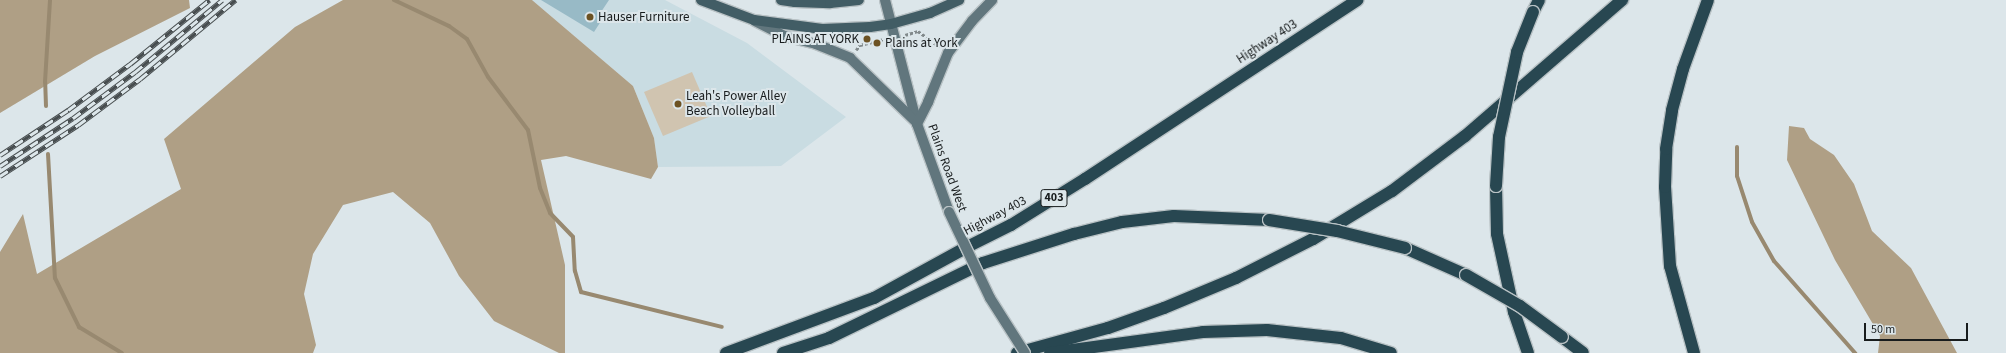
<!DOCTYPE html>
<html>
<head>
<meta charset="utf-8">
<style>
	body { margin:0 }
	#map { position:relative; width:2006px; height:353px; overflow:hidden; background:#dce6ea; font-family:"Source Sans 3",sans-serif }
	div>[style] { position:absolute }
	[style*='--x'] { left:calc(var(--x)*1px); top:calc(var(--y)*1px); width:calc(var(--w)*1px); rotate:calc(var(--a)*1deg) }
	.built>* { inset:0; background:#c9dce2 }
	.green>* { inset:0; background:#d0c4b0 }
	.forest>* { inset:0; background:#af9f85 }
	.stream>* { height:4px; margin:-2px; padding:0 2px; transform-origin:2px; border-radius:2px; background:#988970 }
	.building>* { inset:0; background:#98bac6 }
	.path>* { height:2.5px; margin-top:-1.25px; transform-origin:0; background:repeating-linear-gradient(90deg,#828a8c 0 3px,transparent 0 5px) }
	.roads { filter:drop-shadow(1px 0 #b9c2c5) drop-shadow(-1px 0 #b9c2c5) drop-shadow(0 1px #b9c2c5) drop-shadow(0 -1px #b9c2c5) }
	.secondary>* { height:10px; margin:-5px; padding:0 5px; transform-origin:5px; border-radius:5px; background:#61767d }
	.primary>* { height:10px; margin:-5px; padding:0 5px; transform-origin:5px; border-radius:5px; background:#425d65 }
	.highway>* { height:12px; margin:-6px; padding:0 6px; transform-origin:6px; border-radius:6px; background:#284751 }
	.rail>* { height:4.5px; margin-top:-2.25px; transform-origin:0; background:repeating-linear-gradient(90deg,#dce6ea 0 9px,#474d4f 0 18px); box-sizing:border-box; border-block:1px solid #474d4f }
	.bridges { filter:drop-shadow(1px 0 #b9c2c5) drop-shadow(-1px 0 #b9c2c5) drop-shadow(0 1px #b9c2c5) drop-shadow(0 -1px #b9c2c5) }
	.secondary-bridge>* { height:10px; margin:-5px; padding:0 5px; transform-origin:5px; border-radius:5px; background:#61767d }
	.highway-bridge>* { height:12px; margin:-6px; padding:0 6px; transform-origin:6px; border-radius:6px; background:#284751 }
	.dots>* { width:11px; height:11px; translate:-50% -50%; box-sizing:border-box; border:2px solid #dce6ea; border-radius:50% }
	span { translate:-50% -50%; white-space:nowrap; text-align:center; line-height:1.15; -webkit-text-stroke:4px #dce6ea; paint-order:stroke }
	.shield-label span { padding:1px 3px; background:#dce6ea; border:1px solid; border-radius:3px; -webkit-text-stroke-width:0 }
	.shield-label { font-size:12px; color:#181c1d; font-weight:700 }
	.poi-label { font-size:13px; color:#181c1d }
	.left { translate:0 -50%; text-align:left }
	.right { translate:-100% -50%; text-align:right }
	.street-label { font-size:13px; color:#181c1d }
	.scale { position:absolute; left:1864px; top:323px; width:104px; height:18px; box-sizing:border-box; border:2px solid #181c1d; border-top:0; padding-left:5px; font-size:12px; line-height:14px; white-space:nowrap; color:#181c1d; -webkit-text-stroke:3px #dce6ea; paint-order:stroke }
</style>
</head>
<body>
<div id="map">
	<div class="built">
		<i style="clip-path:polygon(532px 0,665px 0,747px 43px,846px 117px,781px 166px,658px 167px,654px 138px,633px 86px)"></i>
	</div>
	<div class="green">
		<i style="clip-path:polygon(692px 72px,711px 116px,663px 136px,644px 92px)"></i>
	</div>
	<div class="forest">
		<i style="clip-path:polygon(0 0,189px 0,190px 8px,95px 56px,0 113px)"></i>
		<i style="clip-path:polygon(343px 0,532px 0,633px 86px,654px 138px,658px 167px,651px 179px,566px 156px,541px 160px,565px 265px,565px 353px,559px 353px,494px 321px,459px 276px,430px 223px,393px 192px,343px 205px,313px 254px,304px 294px,316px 345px,313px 353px,0 353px,0 252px,23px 214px,37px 274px,181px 189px,164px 139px,295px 27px)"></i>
		<i style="clip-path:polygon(1789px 126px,1804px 128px,1810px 139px,1834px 155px,1854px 184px,1872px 231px,1911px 268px,1957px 353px,1878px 353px,1880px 336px,1835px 260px,1787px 160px)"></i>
	</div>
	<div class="stream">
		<i style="--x:394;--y:0;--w:61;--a:25.3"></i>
		<i style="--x:449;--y:26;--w:22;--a:36"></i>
		<i style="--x:467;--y:39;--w:43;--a:61.1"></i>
		<i style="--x:488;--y:77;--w:66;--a:53"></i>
		<i style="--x:528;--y:130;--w:59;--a:78.3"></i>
		<i style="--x:540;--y:188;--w:27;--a:68"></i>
		<i style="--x:550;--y:213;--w:33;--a:46"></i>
		<i style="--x:573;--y:237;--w:34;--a:87"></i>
		<i style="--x:575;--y:271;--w:22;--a:74"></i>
		<i style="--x:581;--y:292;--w:145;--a:13.9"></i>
		<i style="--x:46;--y:106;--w:24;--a:-92"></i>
		<i style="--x:45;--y:82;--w:82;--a:-86.5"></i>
		<i style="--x:1737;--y:147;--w:29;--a:90"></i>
		<i style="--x:1737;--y:176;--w:48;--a:71.9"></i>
		<i style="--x:1752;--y:222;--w:45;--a:60.6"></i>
		<i style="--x:1774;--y:261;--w:123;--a:48.6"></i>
		<i style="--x:48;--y:154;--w:124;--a:86.8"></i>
		<i style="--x:55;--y:278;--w:55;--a:63.9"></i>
		<i style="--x:79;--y:327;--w:50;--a:31.2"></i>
	</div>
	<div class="building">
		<i style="clip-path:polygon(541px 0,609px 0,599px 15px,603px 18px,594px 32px)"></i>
	</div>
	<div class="path">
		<i style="--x:905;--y:35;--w:14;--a:-17"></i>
		<i style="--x:918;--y:31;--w:27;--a:36"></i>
		<i style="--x:856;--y:50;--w:6;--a:-51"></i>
		<i style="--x:860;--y:45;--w:25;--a:-14"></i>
	</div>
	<div class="roads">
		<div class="secondary">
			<i style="--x:885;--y:0;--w:128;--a:75.5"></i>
			<i style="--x:917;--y:124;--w:94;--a:70"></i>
			<i style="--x:755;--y:21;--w:33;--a:27"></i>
			<i style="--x:784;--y:36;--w:33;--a:14"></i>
			<i style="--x:816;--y:44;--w:37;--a:22"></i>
			<i style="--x:850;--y:58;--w:92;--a:44.1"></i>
			<i style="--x:917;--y:124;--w:25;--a:-63"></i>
			<i style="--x:928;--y:102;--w:53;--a:-67.8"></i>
			<i style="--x:948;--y:53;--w:40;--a:-53"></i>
			<i style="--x:972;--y:21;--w:29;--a:-46"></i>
		</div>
		<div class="primary">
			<i style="--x:701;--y:0;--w:57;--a:20.7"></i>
			<i style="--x:754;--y:20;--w:69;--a:7.5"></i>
			<i style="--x:822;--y:29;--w:48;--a:-2.4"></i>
			<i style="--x:870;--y:27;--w:21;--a:-8"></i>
			<i style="--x:891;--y:24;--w:41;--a:-15.8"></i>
			<i style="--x:930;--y:13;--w:32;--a:-24"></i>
			<i style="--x:781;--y:0;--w:14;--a:8"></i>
			<i style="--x:795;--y:2;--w:35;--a:2"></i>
			<i style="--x:830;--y:3;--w:29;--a:-6"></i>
		</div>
		<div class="highway">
			<i style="--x:1533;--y:12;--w:13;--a:-63"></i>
			<i style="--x:1496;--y:186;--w:48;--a:88.8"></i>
			<i style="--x:1497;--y:234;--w:80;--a:77.7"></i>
			<i style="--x:1514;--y:312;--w:43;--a:71.1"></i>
			<i style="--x:1405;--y:248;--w:67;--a:23.9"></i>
			<i style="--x:1562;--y:337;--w:26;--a:37"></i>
			<i style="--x:726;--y:353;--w:158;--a:-20.4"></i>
			<i style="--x:874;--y:298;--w:108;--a:-28.7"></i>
			<i style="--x:969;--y:246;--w:47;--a:-26.6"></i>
			<i style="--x:1011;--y:225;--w:87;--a:-31.9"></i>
			<i style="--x:1085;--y:179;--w:326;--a:-33.3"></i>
			<i style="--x:783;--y:353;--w:48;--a:-18.1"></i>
			<i style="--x:829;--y:338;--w:171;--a:-26"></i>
			<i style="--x:983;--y:263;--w:96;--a:-17.7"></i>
			<i style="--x:1074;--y:234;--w:49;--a:-14"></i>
			<i style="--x:1122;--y:222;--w:52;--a:-6.6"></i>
			<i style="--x:1174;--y:216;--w:95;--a:2.4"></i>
			<i style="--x:1017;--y:353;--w:94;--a:-15.4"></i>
			<i style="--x:1108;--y:328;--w:59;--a:-19.7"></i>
			<i style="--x:1164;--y:308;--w:78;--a:-22.6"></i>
			<i style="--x:1236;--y:278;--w:86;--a:-26.9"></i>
			<i style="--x:1313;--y:239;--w:92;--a:-31.3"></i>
			<i style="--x:1392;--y:191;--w:91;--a:-37"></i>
			<i style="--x:1465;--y:136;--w:208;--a:-40.9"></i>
			<i style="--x:1050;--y:353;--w:154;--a:-7.8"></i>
			<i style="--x:1203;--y:332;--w:64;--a:-1.8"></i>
			<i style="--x:1267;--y:330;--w:74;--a:6.2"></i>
			<i style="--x:1341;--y:338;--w:52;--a:16.7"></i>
			<i style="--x:1694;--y:353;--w:90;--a:-105.4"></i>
			<i style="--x:1670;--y:266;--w:79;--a:-93.6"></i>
			<i style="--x:1665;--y:187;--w:38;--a:-88"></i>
			<i style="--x:1666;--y:149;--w:39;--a:-81"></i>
			<i style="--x:1672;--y:110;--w:42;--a:-75"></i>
			<i style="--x:1683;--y:69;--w:73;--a:-70.1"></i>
		</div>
	</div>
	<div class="rail">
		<i style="--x:0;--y:155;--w:82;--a:-33.5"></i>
		<i style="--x:68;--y:110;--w:77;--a:-36.6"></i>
		<i style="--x:130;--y:64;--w:102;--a:-39"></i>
		<i style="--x:0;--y:166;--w:87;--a:-33.3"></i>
		<i style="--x:73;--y:118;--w:77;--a:-36.6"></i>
		<i style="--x:135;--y:72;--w:113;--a:-39.6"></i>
		<i style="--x:0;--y:176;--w:93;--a:-33.2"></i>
		<i style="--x:78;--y:125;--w:77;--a:-36.6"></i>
		<i style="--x:140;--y:79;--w:124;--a:-39.7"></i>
	</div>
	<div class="bridges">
		<div class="secondary-bridge">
			<i style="--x:949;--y:212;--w:95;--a:64.5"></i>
			<i style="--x:990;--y:298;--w:65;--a:57.5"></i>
		</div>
		<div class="highway-bridge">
			<i style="--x:1496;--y:186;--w:49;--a:-86.5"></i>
			<i style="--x:1499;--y:137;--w:87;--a:-78"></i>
			<i style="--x:1517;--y:52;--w:43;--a:-68.2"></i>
			<i style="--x:1269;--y:220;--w:69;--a:9.2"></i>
			<i style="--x:1337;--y:231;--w:70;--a:14"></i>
			<i style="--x:1466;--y:275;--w:62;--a:29.9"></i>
			<i style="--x:1520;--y:306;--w:52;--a:36.4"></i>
		</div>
	</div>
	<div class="dots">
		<i style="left:590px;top:17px;background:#6c5223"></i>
		<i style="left:867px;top:39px;background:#6c5223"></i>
		<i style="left:877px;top:43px;background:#6c5223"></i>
		<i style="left:678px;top:104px;background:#6c5223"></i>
	</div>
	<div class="shield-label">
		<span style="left:1054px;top:198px">403</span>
	</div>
	<div class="poi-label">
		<span class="left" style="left:598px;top:17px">Hauser Furniture</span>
		<span class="right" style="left:859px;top:39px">PLAINS AT YORK</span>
		<span class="left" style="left:885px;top:43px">Plains at York</span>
		<span class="left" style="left:686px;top:104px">Leah's Power Alley<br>Beach Volleyball</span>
	</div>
	<div class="street-label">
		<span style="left:1267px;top:42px;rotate:-33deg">Highway 403</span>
		<span style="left:947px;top:168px;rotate:70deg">Plains Road West</span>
		<span style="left:995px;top:216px;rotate:-28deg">Highway 403</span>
	</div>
	<div class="scale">50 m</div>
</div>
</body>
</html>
